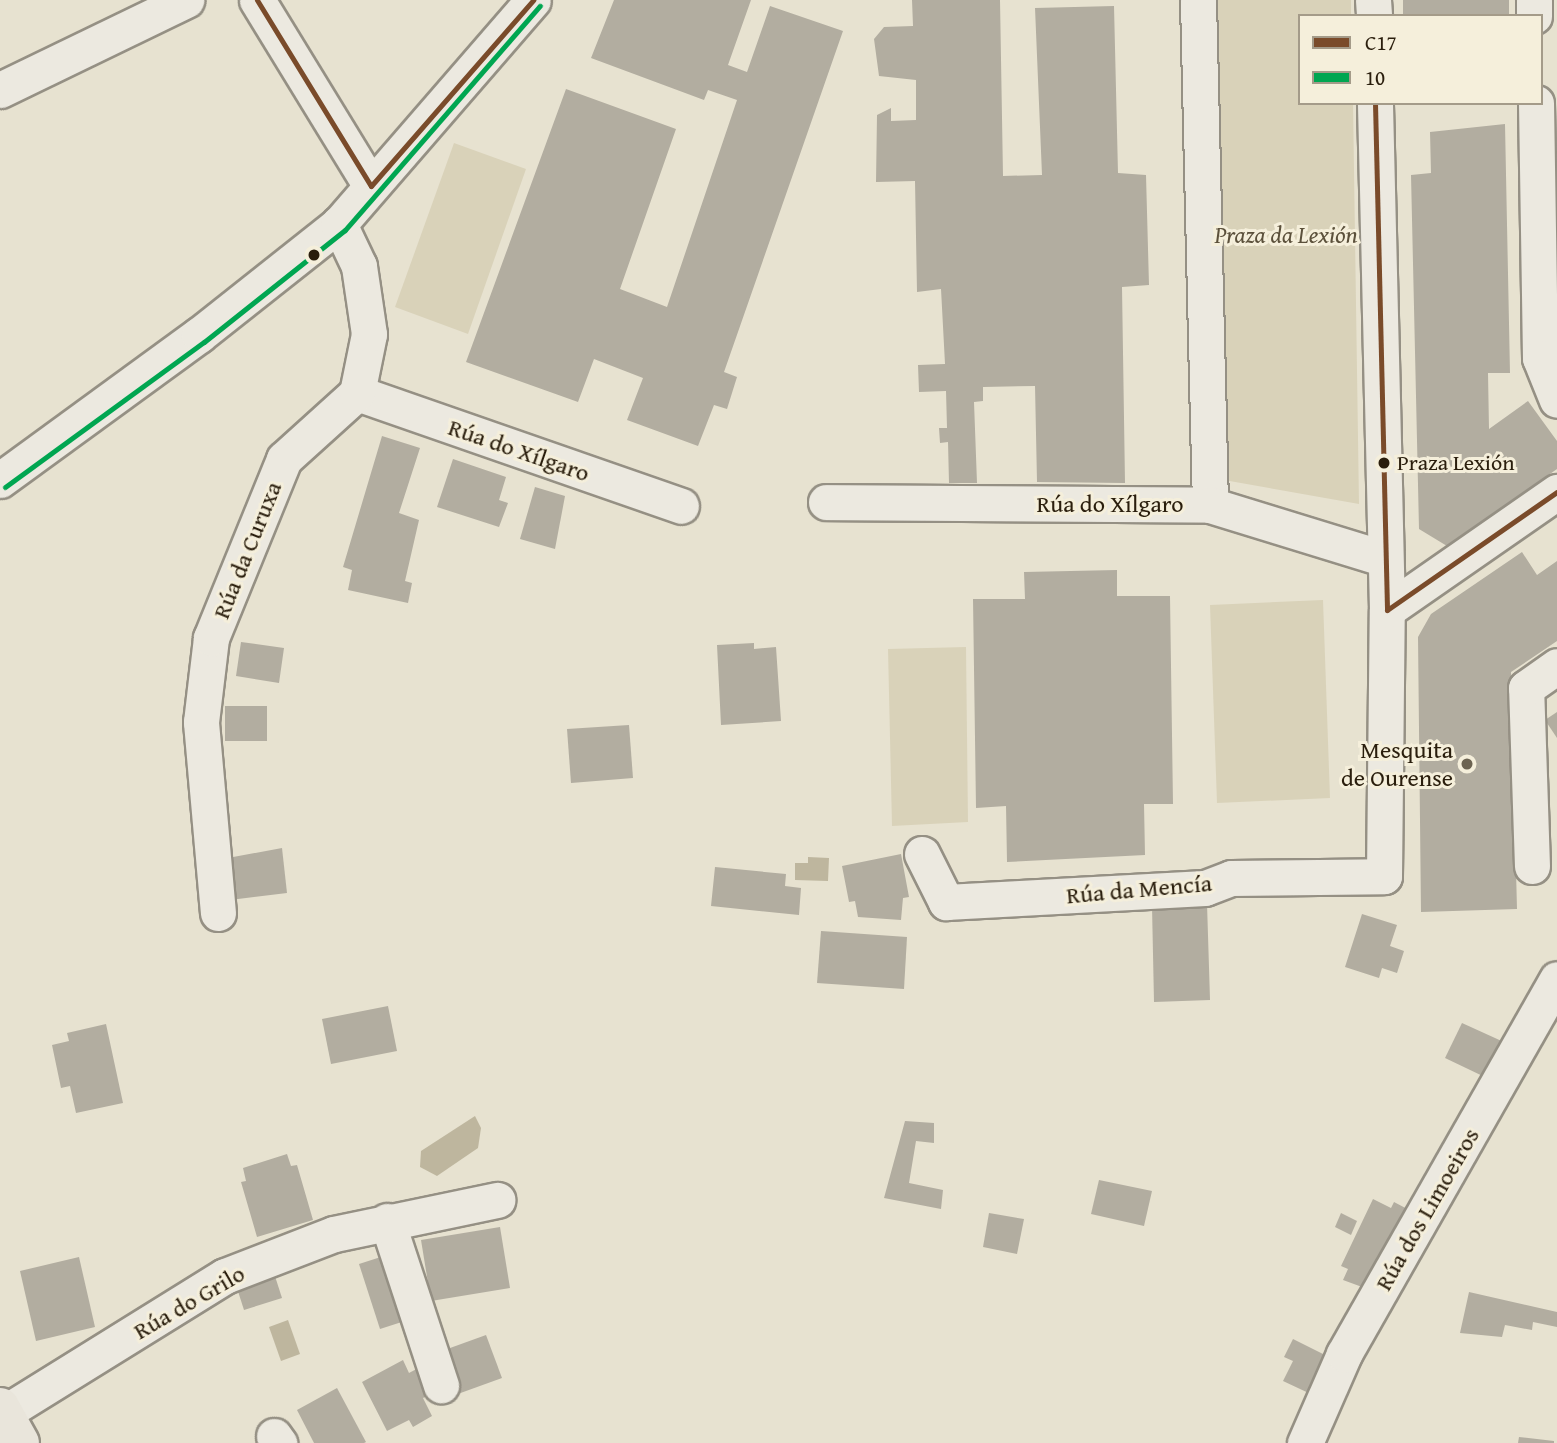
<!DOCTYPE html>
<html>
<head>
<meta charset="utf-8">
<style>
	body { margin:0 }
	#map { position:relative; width:1557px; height:1443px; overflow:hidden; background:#e7e2d0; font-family:"Gentium Book Plus",serif }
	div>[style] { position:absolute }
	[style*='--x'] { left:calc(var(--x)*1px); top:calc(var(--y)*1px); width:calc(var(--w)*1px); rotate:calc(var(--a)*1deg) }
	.green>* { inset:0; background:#d9d2b9 }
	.water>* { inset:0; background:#beb69e }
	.building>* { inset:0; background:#b2ada0 }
	.roads { filter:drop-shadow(2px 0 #959084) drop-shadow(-2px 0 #959084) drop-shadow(0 2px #959084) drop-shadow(0 -2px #959084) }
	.minor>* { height:35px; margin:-17.5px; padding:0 17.5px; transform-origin:17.5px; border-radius:17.5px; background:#ece9e0 }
	.highway>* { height:38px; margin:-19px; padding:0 19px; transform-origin:19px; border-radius:19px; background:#e9e5db }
	.bus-1>* { height:5px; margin:-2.5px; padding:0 2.5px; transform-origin:2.5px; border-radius:2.5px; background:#7a4b2a }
	.bus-2>* { height:5px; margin:-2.5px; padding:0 2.5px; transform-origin:2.5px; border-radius:2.5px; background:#00a651 }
	.dots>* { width:19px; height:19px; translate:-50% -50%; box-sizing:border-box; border:4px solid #f5efdb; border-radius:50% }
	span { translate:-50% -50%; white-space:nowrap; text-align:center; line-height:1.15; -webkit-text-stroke:6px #f5efdb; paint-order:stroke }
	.bus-label { font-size:22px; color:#2a1e0d }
	.left { translate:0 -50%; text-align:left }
	.park-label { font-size:24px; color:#5b503b; font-style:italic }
	.street-label { font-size:24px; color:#2a1e0d }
	.poi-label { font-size:24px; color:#2a1e0d }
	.right { translate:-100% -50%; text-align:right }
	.legend { position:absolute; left:1298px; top:14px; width:245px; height:91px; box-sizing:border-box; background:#f5efdb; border:2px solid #a49b89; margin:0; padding:9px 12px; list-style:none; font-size:21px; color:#2a1e0d }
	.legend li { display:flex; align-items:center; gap:14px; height:35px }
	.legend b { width:35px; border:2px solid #a49b89 }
</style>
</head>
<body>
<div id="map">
	<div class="green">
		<i style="clip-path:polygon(1211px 0,1351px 0,1351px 16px,1300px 16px,1300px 103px,1353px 103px,1359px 504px,1224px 480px)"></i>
		<i style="clip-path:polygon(454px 143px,526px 169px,468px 334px,395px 307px)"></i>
		<i style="clip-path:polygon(1323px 600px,1330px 798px,1217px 803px,1210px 605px)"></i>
		<i style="clip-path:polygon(966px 647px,968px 822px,892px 826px,888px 649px)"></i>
	</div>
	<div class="water">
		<i style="clip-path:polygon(808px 857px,829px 858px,828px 881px,795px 880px,795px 863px,808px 863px)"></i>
		<i style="clip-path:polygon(475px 1116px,481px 1128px,478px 1148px,437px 1176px,420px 1167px,421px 1151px)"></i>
		<i style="clip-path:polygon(288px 1320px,300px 1354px,281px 1361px,269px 1327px)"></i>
	</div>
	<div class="building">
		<i style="clip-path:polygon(614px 0,751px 0,728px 65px,747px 72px,770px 6px,843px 31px,724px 372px,737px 377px,727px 409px,714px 405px,698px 446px,627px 420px,643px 378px,594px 359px,578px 402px,466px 362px,566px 89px,676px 129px,620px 289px,667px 307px,737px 100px,708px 90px,704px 100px,591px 58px)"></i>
		<i style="clip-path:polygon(912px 0,1000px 0,1003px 176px,1042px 175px,1035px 8px,1114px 6px,1118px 173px,1146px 175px,1149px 285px,1122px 287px,1125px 483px,1037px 482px,1035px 386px,983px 387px,983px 401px,974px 402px,977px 483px,949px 483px,948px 442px,940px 443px,939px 428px,947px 428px,946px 391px,919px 392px,918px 365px,945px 364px,941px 289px,917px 292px,915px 181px,876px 182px,877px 115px,891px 108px,891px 121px,916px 120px,916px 80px,879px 76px,874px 39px,884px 27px,913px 26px)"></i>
		<i style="clip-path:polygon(1403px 0,1509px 0,1509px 16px,1403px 16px)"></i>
		<i style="clip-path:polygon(1505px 124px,1510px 373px,1488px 373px,1489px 429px,1528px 401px,1557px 441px,1557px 469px,1447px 546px,1419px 529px,1411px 175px,1431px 173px,1430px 132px)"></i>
		<i style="clip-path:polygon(382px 436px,420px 448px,399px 513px,419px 520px,405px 581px,412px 583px,408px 603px,348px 590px,352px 570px,343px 567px)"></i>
		<i style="clip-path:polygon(453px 459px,506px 477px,499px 500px,508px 503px,499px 527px,437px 507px)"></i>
		<i style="clip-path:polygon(535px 487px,565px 496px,555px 549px,520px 539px)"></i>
		<i style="clip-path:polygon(1522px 552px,1537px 575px,1557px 561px,1557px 641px,1511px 672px,1517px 909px,1421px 912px,1418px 637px,1431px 614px)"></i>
		<i style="clip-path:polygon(1117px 570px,1117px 596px,1170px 596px,1173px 804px,1144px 804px,1145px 855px,1007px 862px,1006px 806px,976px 808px,973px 599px,1025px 599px,1024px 572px)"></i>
		<i style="clip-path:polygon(241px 642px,284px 648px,279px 683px,236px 676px)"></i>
		<i style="clip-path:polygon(754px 643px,754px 649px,776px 647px,781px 721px,721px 725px,717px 645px)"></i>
		<i style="clip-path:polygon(225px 706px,267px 706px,267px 741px,225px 741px)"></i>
		<i style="clip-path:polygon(1557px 712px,1557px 738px,1545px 720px)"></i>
		<i style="clip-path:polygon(629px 725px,633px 778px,571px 783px,567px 729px)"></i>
		<i style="clip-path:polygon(282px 848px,287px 893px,222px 901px,217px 860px)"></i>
		<i style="clip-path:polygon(901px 854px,909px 897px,903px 898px,901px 920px,858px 917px,855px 901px,849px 902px,842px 866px)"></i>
		<i style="clip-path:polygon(715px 867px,786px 874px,785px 886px,801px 888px,799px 915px,711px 906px)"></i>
		<i style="clip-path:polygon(1207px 904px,1210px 1000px,1154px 1002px,1152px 906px)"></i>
		<i style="clip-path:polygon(1362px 914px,1397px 925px,1390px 946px,1404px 951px,1397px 973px,1382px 968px,1379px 978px,1345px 967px)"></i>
		<i style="clip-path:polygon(821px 931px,907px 937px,904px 989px,817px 983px)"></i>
		<i style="clip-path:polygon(388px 1006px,397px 1051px,331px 1064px,322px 1019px)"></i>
		<i style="clip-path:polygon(1462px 1023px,1506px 1043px,1489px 1079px,1445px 1058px)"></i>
		<i style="clip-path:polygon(106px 1024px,123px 1103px,76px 1113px,70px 1086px,61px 1088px,52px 1045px,69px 1041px,67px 1033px)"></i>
		<i style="clip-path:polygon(905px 1121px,934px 1123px,934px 1143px,916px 1141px,909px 1183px,943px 1190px,941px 1209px,884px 1198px)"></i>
		<i style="clip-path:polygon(287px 1154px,291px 1166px,297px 1165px,313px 1220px,257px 1237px,241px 1182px,246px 1181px,243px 1168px)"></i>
		<i style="clip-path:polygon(1099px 1180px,1152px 1191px,1144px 1226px,1091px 1214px)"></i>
		<i style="clip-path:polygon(1373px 1199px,1391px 1208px,1394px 1202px,1413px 1212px,1373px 1291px,1343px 1280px,1348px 1269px,1341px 1266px)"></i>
		<i style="clip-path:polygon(989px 1213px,1024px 1219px,1017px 1254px,983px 1247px)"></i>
		<i style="clip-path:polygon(1341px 1213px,1357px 1221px,1351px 1235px,1335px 1227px)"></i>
		<i style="clip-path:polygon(500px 1227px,510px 1288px,431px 1301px,421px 1240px)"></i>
		<i style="clip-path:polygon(387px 1255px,408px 1320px,380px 1329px,359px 1264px)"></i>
		<i style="clip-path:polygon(79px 1257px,95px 1327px,36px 1341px,20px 1271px)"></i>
		<i style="clip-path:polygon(273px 1270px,282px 1298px,244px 1310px,235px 1282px)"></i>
		<i style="clip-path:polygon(1469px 1292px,1557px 1312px,1557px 1327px,1533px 1322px,1532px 1330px,1505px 1325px,1502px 1337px,1460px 1333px)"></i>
		<i style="clip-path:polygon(486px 1335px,502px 1378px,455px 1395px,439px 1352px)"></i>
		<i style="clip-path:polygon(1293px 1339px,1333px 1359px,1315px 1396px,1283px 1381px,1293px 1361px,1284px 1357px)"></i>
		<i style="clip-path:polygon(403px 1360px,409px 1373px,424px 1365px,438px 1390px,423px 1398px,432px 1416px,413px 1427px,409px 1420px,387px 1431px,362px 1382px)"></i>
		<i style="clip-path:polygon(337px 1388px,366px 1442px,364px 1443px,314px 1443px,297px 1410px)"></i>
		<i style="clip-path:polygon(1519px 1437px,1554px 1441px,1554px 1443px,1518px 1443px)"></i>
	</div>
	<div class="roads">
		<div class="minor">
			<i style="--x:257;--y:0;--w:218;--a:58.5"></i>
			<i style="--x:1198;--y:0;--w:505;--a:88.64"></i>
			<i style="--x:1373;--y:0;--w:16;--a:86"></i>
			<i style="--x:1534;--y:0;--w:16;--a:90"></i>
			<i style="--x:0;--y:90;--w:207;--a:-25.8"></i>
			<i style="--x:1536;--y:103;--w:255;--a:89.1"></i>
			<i style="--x:1540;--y:358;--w:45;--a:68"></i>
			<i style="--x:357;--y:393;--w:343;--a:19.2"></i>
			<i style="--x:0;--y:480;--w:246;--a:-36.1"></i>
			<i style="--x:199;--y:335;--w:179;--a:-38.4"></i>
			<i style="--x:339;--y:224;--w:296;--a:-49.1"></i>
			<i style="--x:826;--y:502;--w:384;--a:0.4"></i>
			<i style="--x:1210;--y:505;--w:183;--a:17.1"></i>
			<i style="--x:1387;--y:610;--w:207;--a:-34.8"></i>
			<i style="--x:922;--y:854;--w:54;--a:63.4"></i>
			<i style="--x:946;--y:902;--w:259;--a:-3.1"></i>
			<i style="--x:1205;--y:888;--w:28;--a:-21"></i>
			<i style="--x:1231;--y:878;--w:153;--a:-0.7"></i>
			<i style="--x:1384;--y:876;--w:266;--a:-89.4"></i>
			<i style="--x:1387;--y:610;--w:507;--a:-91.36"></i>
			<i style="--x:1532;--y:866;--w:178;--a:-91.9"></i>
			<i style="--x:1526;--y:688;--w:38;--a:-35"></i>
			<i style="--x:218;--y:913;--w:192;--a:-95.1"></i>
			<i style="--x:201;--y:722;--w:85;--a:-83.2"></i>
			<i style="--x:211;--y:638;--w:193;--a:-67.8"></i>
			<i style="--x:284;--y:459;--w:98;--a:-42.1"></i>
			<i style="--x:357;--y:393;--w:60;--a:-78.5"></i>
			<i style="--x:369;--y:334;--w:69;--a:-98.4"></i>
			<i style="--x:359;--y:266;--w:47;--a:-115.5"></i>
			<i style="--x:387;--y:1221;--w:173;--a:71.8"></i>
			<i style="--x:4;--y:1413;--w:260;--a:-31.8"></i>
			<i style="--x:225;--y:1276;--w:117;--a:-21.1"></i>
			<i style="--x:334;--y:1234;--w:167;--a:-11.8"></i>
			<i style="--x:274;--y:1436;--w:9;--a:54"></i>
			<i style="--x:1305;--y:1443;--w:97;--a:-66.3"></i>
			<i style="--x:1344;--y:1354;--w:431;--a:-60.4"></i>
		</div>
		<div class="highway">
			<i style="--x:0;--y:1407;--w:41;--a:60.9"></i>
		</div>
	</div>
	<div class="bus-1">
		<i style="--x:257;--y:0;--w:218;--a:58.5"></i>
		<i style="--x:1375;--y:103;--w:507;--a:88.64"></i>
		<i style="--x:371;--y:186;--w:247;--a:-48.9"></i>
		<i style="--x:1387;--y:610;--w:207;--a:-34.8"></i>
	</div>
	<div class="bus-2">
		<i style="--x:5;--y:487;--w:246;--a:-36.1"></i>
		<i style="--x:204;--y:342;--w:180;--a:-38.5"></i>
		<i style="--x:345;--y:230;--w:297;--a:-49"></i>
	</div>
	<div class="dots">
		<i style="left:314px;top:255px;background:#2a1e0d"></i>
		<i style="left:1384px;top:463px;background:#2a1e0d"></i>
		<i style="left:1467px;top:764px;background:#6c6351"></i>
	</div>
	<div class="bus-label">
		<span class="left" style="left:1397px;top:463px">Praza Lexión</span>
	</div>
	<div class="park-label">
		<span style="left:1286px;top:235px">Praza da Lexión</span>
	</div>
	<div class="street-label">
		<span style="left:519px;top:450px;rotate:19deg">Rúa do Xílgaro</span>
		<span style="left:1110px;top:504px">Rúa do Xílgaro</span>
		<span style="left:247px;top:550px;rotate:-68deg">Rúa da Curuxa</span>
		<span style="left:1139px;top:889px;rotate:-5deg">Rúa da Mencía</span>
		<span style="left:1427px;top:1209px;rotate:-60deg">Rúa dos Limoeiros</span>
		<span style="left:189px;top:1302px;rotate:-30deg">Rúa do Grilo</span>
	</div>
	<div class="poi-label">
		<span class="right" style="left:1453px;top:764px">Mesquita<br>de Ourense</span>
	</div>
	<ul class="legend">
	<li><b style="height:9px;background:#7a4b2a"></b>C17</li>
	<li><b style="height:9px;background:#00a651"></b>10</li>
	</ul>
</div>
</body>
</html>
